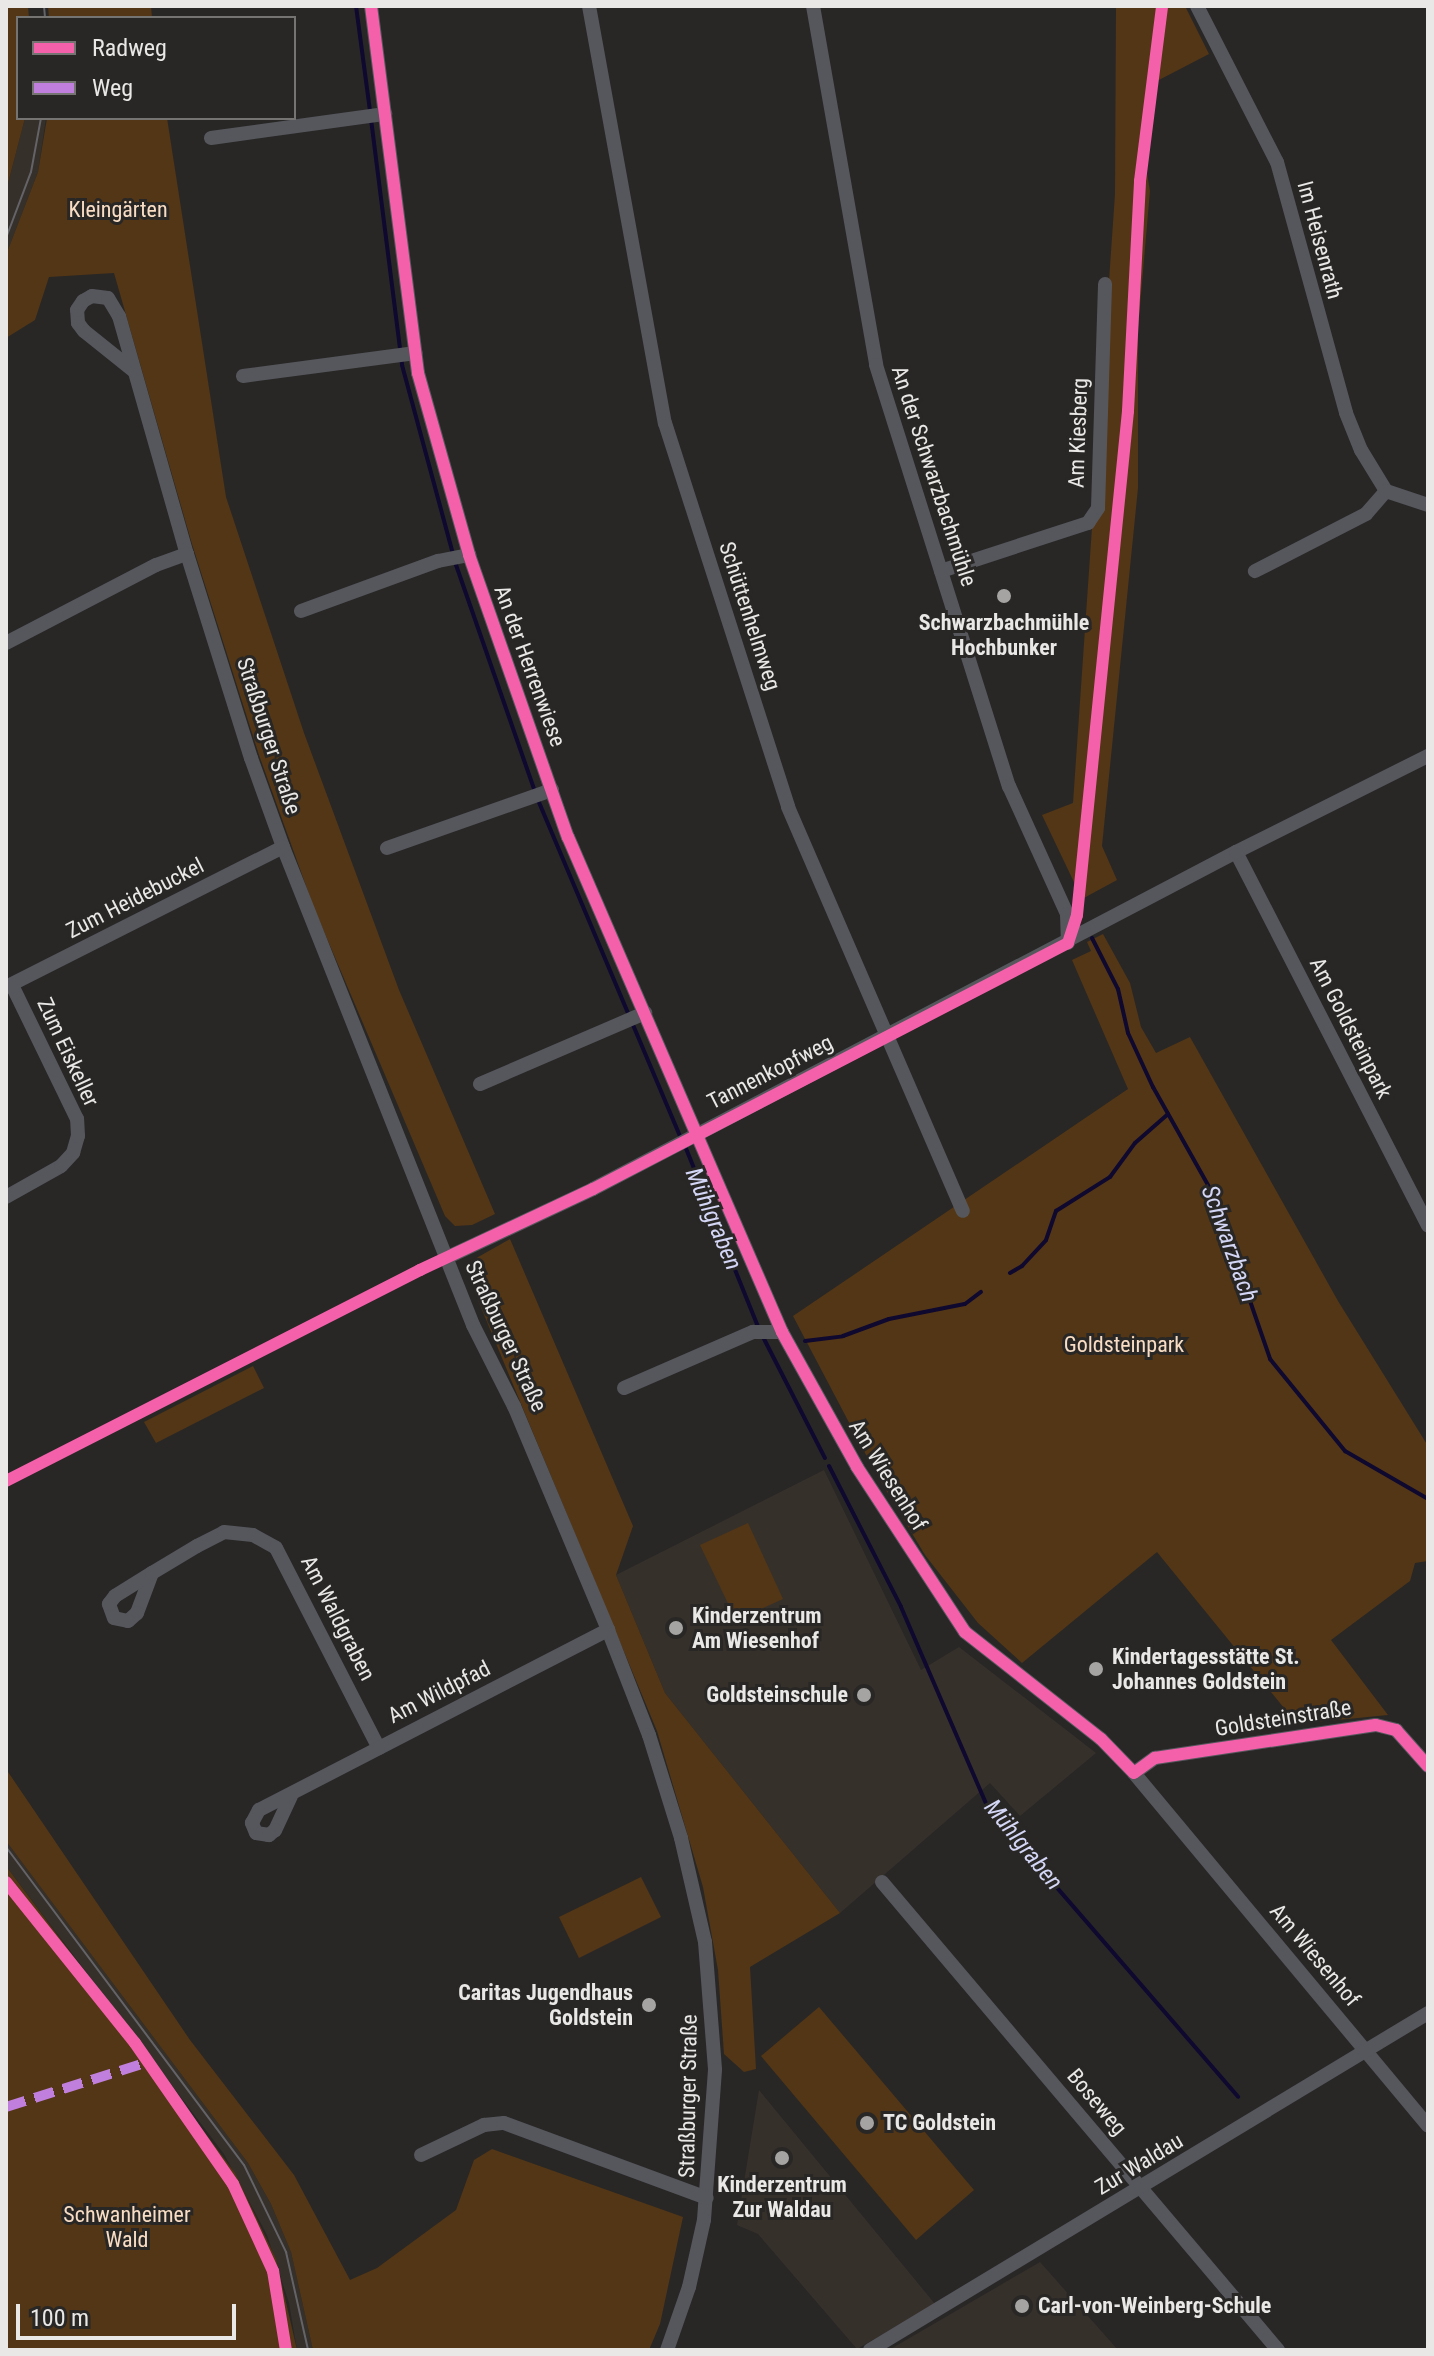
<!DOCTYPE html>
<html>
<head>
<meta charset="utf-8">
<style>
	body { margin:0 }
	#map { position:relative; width:1434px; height:2356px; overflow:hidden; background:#282726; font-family:"Roboto Condensed",sans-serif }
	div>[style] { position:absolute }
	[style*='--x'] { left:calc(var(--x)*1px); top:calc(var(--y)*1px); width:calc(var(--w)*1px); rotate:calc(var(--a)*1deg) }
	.built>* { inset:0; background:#36302b }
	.green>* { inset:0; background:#533615 }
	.stream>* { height:4px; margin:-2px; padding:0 2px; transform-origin:2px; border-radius:2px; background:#0f082f }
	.minor>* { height:14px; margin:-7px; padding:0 7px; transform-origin:7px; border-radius:7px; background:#56575d }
	.tram>* { height:2px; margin:-1px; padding:0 1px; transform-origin:1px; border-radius:1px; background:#646367 }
	.quiet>* { height:10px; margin-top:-5px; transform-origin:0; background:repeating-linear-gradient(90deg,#c07fdc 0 20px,transparent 0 30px) }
	.cycleway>* { height:12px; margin:-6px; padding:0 6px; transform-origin:6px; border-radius:6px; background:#f560ab }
	.dots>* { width:22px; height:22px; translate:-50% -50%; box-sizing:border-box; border:4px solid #292725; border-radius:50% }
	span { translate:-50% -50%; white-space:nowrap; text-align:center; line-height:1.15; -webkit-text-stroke:6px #292725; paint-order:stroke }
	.park-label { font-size:22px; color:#f8ddc4 }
	.street-label { font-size:22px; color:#e9e8e7 }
	.poi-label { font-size:22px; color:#e9e8e7; font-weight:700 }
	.left { translate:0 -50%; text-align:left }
	.right { translate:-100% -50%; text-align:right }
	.water-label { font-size:24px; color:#d4d6f6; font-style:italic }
	.frame { position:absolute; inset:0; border:8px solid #e9e8e7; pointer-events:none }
	.legend { position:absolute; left:16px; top:16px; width:280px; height:104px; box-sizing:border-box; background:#292725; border:2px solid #767473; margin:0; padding:10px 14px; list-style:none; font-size:24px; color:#e9e8e7 }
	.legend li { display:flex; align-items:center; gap:16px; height:40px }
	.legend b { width:40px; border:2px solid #767473 }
	.scale { position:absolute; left:16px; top:2304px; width:220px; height:36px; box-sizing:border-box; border:4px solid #e9e8e7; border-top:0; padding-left:10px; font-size:24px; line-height:28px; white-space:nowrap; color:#e9e8e7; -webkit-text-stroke:6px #292725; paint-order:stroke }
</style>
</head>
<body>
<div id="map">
	<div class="built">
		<i style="clip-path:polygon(25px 118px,46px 118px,38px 172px,6px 255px,6px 191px)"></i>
		<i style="clip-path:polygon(824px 1470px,921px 1670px,959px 1647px,1096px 1753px,1020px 1816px,990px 1783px,840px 1913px,665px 1693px,616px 1575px)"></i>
		<i style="clip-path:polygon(6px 1841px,248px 2163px,271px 2204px,291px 2252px,313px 2350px,297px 2350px,289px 2303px,267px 2235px,224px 2154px,6px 1866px)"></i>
		<i style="clip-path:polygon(759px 2090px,935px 2304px,857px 2349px,758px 2234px,737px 2225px)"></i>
		<i style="clip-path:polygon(1040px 2262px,1118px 2350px,889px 2350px)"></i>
	</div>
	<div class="green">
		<i style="clip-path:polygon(6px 6px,28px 6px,29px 18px,18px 18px,18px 118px,25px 118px,6px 191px)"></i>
		<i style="clip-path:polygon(48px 6px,151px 6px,152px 18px,49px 18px)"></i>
		<i style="clip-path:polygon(1116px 6px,1185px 6px,1209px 54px,1157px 81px,1144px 156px,1150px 191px,1138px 329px,1138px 488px,1102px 846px,1117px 880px,1082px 899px,1042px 815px,1073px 803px,1115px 194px)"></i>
		<i style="clip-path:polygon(47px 118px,167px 118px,226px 497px,304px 733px,399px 990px,495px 1214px,472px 1225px,455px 1226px,445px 1216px,314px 908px,259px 755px,192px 544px,114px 273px,49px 277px,35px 320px,6px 338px,6px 255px,38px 172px)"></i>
		<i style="clip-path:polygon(1103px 934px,1130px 983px,1141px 1027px,1156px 1053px,1190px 1037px,1338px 1301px,1428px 1446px,1428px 1561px,1415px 1563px,1410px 1581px,1331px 1640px,1388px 1715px,1297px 1724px,1157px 1552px,1022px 1663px,978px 1623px,925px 1555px,874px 1470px,793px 1316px,1128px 1089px,1072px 960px,1091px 951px,1087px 942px)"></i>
		<i style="clip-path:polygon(510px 1239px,633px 1526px,616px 1575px,665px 1693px,840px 1913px,750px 1967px,756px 2069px,744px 2072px,724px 2054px,718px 1970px,703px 1887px,657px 1731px,475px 1293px,478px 1292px,470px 1273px,471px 1261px)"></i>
		<i style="clip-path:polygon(253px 1366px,264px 1388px,156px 1443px,144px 1422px)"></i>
		<i style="clip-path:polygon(748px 1523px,783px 1599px,736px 1620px,700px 1545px)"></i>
		<i style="clip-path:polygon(6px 1769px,190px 2040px,294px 2175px,350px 2280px,377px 2268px,456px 2210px,474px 2160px,492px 2149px,683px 2217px,660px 2324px,649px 2350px,313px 2350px,291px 2252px,271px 2204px,248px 2163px,6px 1841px)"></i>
		<i style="clip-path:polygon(6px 1866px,235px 2173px,276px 2259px,297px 2350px,6px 2350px)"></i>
		<i style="clip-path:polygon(641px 1877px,661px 1917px,579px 1958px,559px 1917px)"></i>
		<i style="clip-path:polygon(819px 2007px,974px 2190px,916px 2240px,761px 2056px)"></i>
	</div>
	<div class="stream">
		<i style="--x:356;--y:6;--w:106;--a:82.4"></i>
		<i style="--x:371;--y:119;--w:248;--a:82.8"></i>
		<i style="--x:402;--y:365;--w:196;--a:74.9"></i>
		<i style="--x:455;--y:562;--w:244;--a:70.8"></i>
		<i style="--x:538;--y:800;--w:367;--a:67.1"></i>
		<i style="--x:1092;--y:938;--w:57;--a:63"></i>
		<i style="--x:1118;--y:989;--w:45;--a:77.2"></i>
		<i style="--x:1128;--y:1033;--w:60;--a:65.2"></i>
		<i style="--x:1153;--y:1087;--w:123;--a:60.7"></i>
		<i style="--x:1213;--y:1194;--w:175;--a:70.9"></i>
		<i style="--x:1270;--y:1359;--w:119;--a:50.8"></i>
		<i style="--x:1345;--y:1451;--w:96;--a:30"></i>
		<i style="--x:685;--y:1146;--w:195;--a:68"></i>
		<i style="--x:1010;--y:1273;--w:14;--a:-30"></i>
		<i style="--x:1022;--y:1266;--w:35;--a:-47"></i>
		<i style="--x:1046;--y:1240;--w:31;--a:-71"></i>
		<i style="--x:1056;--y:1211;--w:64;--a:-32.2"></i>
		<i style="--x:1110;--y:1177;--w:42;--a:-53.7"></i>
		<i style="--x:1135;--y:1143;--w:44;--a:-41.3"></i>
		<i style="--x:762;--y:1335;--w:138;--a:62.9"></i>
		<i style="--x:805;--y:1341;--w:38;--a:-7"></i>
		<i style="--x:843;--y:1336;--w:49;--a:-20.3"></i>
		<i style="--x:889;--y:1319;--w:77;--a:-11.2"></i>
		<i style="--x:965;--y:1304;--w:20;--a:-37"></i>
		<i style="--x:829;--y:1466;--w:158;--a:62.9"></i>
		<i style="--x:901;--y:1607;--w:219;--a:66.6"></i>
		<i style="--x:988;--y:1808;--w:382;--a:49.1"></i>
	</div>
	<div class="minor">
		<i style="--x:371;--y:6;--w:370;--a:82.7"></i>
		<i style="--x:418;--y:373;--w:189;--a:74.3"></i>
		<i style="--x:469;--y:555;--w:299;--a:70.7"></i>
		<i style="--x:568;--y:837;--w:539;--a:66.62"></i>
		<i style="--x:782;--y:1332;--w:154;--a:60.9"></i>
		<i style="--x:857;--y:1467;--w:197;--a:56.8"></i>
		<i style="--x:965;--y:1632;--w:173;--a:38.2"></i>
		<i style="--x:1101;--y:1739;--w:47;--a:45.9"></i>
		<i style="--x:1134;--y:1773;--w:459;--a:50.2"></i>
		<i style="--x:589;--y:6;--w:424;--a:79.7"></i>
		<i style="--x:665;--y:423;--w:403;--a:72.2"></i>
		<i style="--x:788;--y:807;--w:440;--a:66.6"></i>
		<i style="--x:813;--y:6;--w:364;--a:80"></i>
		<i style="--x:876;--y:365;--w:442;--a:72.5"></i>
		<i style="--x:1009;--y:786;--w:141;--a:65.6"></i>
		<i style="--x:1067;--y:914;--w:29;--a:88"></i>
		<i style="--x:1197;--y:6;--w:175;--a:62.9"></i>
		<i style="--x:1277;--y:162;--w:260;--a:74.6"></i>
		<i style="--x:1346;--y:413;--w:40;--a:68"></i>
		<i style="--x:1361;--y:450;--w:48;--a:58.6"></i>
		<i style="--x:1386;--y:491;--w:30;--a:131"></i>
		<i style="--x:1366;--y:514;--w:125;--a:152.8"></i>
		<i style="--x:211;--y:138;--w:176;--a:-7.9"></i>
		<i style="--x:134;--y:371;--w:64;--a:-141.3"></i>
		<i style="--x:84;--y:331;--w:10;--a:-127"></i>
		<i style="--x:78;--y:323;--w:13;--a:-94"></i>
		<i style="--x:77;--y:310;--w:11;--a:-56"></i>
		<i style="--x:83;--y:301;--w:10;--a:-29"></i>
		<i style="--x:92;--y:296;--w:16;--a:7"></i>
		<i style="--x:108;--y:298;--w:21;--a:59"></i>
		<i style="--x:119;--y:316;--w:248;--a:74.1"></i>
		<i style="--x:187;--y:554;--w:214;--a:72.6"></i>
		<i style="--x:251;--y:758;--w:95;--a:70.2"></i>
		<i style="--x:283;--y:847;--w:514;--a:68.32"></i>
		<i style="--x:473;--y:1325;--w:91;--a:63.2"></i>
		<i style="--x:514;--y:1406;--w:243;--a:67.2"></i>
		<i style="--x:608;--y:1630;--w:113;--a:68.7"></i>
		<i style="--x:649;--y:1735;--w:108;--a:72.7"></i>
		<i style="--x:681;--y:1838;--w:107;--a:77"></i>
		<i style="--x:705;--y:1942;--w:128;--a:85.5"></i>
		<i style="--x:715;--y:2070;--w:150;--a:94.2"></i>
		<i style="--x:704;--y:2220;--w:69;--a:102.6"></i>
		<i style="--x:689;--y:2287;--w:67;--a:109.2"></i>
		<i style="--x:243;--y:376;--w:174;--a:-7.6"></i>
		<i style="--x:1386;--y:491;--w:44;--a:18.4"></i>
		<i style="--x:941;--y:571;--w:155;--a:-18.1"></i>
		<i style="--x:1088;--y:523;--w:18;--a:-56"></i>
		<i style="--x:1098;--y:508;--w:224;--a:-88.2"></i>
		<i style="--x:301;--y:611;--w:146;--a:-20.1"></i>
		<i style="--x:438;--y:561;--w:32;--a:-11"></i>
		<i style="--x:6;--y:643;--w:169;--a:-27.5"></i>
		<i style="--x:156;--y:565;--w:33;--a:-20"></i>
		<i style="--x:387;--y:848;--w:175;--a:-19.4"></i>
		<i style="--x:1236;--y:852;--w:420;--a:62.8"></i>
		<i style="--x:6;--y:987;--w:310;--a:-26.8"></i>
		<i style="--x:480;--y:1084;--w:180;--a:-23.3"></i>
		<i style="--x:6;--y:1197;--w:63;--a:-29.4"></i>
		<i style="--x:61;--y:1166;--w:18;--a:-47"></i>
		<i style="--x:73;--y:1153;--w:18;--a:-74"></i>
		<i style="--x:78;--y:1136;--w:17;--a:-93"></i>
		<i style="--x:77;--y:1119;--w:149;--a:-115.9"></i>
		<i style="--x:446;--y:1258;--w:162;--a:-25.1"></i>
		<i style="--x:593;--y:1189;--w:726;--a:-27.66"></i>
		<i style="--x:1236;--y:852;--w:215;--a:-26.6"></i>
		<i style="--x:624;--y:1388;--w:141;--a:-23.5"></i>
		<i style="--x:753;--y:1332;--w:29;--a:0"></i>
		<i style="--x:152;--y:1573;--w:43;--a:110.6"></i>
		<i style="--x:137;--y:1613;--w:12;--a:138"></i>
		<i style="--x:128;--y:1621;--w:14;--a:-168"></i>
		<i style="--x:114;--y:1618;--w:15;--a:-110"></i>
		<i style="--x:109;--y:1604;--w:10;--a:-53"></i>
		<i style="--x:115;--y:1596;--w:44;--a:-31.9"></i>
		<i style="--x:152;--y:1573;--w:52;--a:-31"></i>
		<i style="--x:197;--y:1546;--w:30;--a:-27"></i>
		<i style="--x:224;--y:1532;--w:29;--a:6"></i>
		<i style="--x:253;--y:1535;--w:26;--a:29"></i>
		<i style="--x:276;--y:1548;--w:225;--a:62.8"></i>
		<i style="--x:1134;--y:1773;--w:26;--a:-36"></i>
		<i style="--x:1155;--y:1758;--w:223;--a:-8.5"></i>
		<i style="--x:1376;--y:1725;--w:21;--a:14"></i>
		<i style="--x:1396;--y:1730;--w:48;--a:48.4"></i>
		<i style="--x:291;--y:1796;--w:38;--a:115"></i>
		<i style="--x:275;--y:1830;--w:8;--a:140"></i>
		<i style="--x:269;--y:1835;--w:13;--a:-171"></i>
		<i style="--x:256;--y:1833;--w:11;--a:-112"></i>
		<i style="--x:252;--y:1823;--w:15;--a:-62"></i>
		<i style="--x:259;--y:1810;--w:393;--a:-27.3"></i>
		<i style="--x:882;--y:1882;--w:613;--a:49.76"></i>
		<i style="--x:421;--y:2155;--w:70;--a:-25.5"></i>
		<i style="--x:484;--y:2125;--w:20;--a:-6"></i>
		<i style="--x:504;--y:2123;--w:216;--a:20.3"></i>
		<i style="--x:870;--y:2350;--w:652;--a:-31.13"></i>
	</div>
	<div class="tram">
		<i style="--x:44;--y:6;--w:12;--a:85"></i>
		<i style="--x:6;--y:238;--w:71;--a:-69.3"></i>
		<i style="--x:31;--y:172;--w:55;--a:-79.5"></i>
		<i style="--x:6;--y:1847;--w:397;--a:53.2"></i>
		<i style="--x:244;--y:2165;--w:97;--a:64.2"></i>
		<i style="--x:286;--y:2252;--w:100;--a:77.3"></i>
	</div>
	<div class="quiet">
		<i style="--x:6;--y:2107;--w:149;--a:-17.6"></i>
	</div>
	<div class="cycleway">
		<i style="--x:371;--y:6;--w:370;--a:82.7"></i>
		<i style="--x:418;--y:373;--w:189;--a:74.3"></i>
		<i style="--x:469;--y:555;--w:299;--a:70.7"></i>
		<i style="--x:568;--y:837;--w:539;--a:66.62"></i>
		<i style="--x:782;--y:1332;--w:154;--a:60.9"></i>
		<i style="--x:857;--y:1467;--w:197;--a:56.8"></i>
		<i style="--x:965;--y:1632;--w:173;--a:38.2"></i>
		<i style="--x:1101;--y:1739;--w:47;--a:45.9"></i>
		<i style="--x:1134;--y:1773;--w:26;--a:-36"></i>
		<i style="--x:1155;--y:1758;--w:223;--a:-8.5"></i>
		<i style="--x:1376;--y:1725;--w:21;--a:14"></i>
		<i style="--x:1396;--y:1730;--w:48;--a:48.4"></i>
		<i style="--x:6;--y:1481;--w:465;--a:-27"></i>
		<i style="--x:420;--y:1270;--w:191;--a:-25.1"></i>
		<i style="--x:593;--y:1189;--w:535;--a:-27.38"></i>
		<i style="--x:1068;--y:943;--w:29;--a:-72"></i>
		<i style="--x:1077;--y:915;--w:507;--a:-84.22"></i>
		<i style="--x:1128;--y:411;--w:230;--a:-87"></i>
		<i style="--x:1140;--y:181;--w:176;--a:-82.8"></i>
		<i style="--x:6;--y:1882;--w:206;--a:51.3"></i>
		<i style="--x:135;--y:2043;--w:172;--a:55.2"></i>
		<i style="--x:233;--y:2184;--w:96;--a:65.3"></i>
		<i style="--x:273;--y:2271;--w:80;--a:80.7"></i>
	</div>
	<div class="dots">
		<i style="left:1004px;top:596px;background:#a5a4a3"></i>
		<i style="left:676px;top:1628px;background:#a5a4a3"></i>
		<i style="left:1096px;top:1669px;background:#a5a4a3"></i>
		<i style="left:864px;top:1695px;background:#a5a4a3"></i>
		<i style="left:649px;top:2005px;background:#a5a4a3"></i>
		<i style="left:867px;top:2123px;background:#a5a4a3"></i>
		<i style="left:782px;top:2158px;background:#a5a4a3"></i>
		<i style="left:1022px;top:2306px;background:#a5a4a3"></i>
	</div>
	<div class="park-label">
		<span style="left:118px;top:210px">Kleingärten</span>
		<span style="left:1124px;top:1345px">Goldsteinpark</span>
		<span style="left:127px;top:2227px">Schwanheimer<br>Wald</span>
	</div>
	<div class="street-label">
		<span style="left:1320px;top:240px;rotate:75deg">Im Heisenrath</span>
		<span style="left:1078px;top:433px;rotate:-88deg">Am Kiesberg</span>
		<span style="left:934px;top:476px;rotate:72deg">An der Schwarzbachmühle</span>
		<span style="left:750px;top:616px;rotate:72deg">Schüttenhelmweg</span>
		<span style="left:530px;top:666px;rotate:70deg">An der Herrenwiese</span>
		<span style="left:269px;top:736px;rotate:72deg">Straßburger Straße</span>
		<span style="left:135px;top:898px;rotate:-27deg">Zum Heidebuckel</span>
		<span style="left:1351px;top:1028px;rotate:63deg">Am Goldsteinpark</span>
		<span style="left:68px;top:1052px;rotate:65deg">Zum Eiskeller</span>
		<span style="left:770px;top:1072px;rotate:-27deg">Tannenkopfweg</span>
		<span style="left:506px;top:1336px;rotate:65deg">Straßburger Straße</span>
		<span style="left:888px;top:1475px;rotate:58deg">Am Wiesenhof</span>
		<span style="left:338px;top:1618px;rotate:63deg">Am Waldgraben</span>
		<span style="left:439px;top:1692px;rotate:-27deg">Am Wildpfad</span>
		<span style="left:1283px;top:1718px;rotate:-9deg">Goldsteinstraße</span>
		<span style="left:1315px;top:1955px;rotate:50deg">Am Wiesenhof</span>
		<span style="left:688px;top:2096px;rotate:-89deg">Straßburger Straße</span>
		<span style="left:1097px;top:2102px;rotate:50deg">Boseweg</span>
		<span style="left:1139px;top:2164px;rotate:-31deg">Zur Waldau</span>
	</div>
	<div class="poi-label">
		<span style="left:1004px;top:635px">Schwarzbachmühle<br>Hochbunker</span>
		<span class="left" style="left:692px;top:1628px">Kinderzentrum<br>Am Wiesenhof</span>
		<span class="left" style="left:1112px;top:1669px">Kindertagesstätte St.<br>Johannes Goldstein</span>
		<span class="right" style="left:848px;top:1695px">Goldsteinschule</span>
		<span class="right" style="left:633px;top:2005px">Caritas Jugendhaus<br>Goldstein</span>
		<span class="left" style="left:883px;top:2123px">TC Goldstein</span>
		<span style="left:782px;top:2197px">Kinderzentrum<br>Zur Waldau</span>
		<span class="left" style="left:1038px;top:2306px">Carl-von-Weinberg-Schule</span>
	</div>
	<div class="water-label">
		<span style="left:713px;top:1219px;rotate:67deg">Mühlgraben</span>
		<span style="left:1229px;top:1244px;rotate:70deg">Schwarzbach</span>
		<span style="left:1023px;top:1845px;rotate:51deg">Mühlgraben</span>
	</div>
	<div class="frame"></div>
	<ul class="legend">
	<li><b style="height:10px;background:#f560ab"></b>Radweg</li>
	<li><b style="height:10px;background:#c07fdc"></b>Weg</li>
	</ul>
	<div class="scale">100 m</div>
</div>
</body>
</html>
